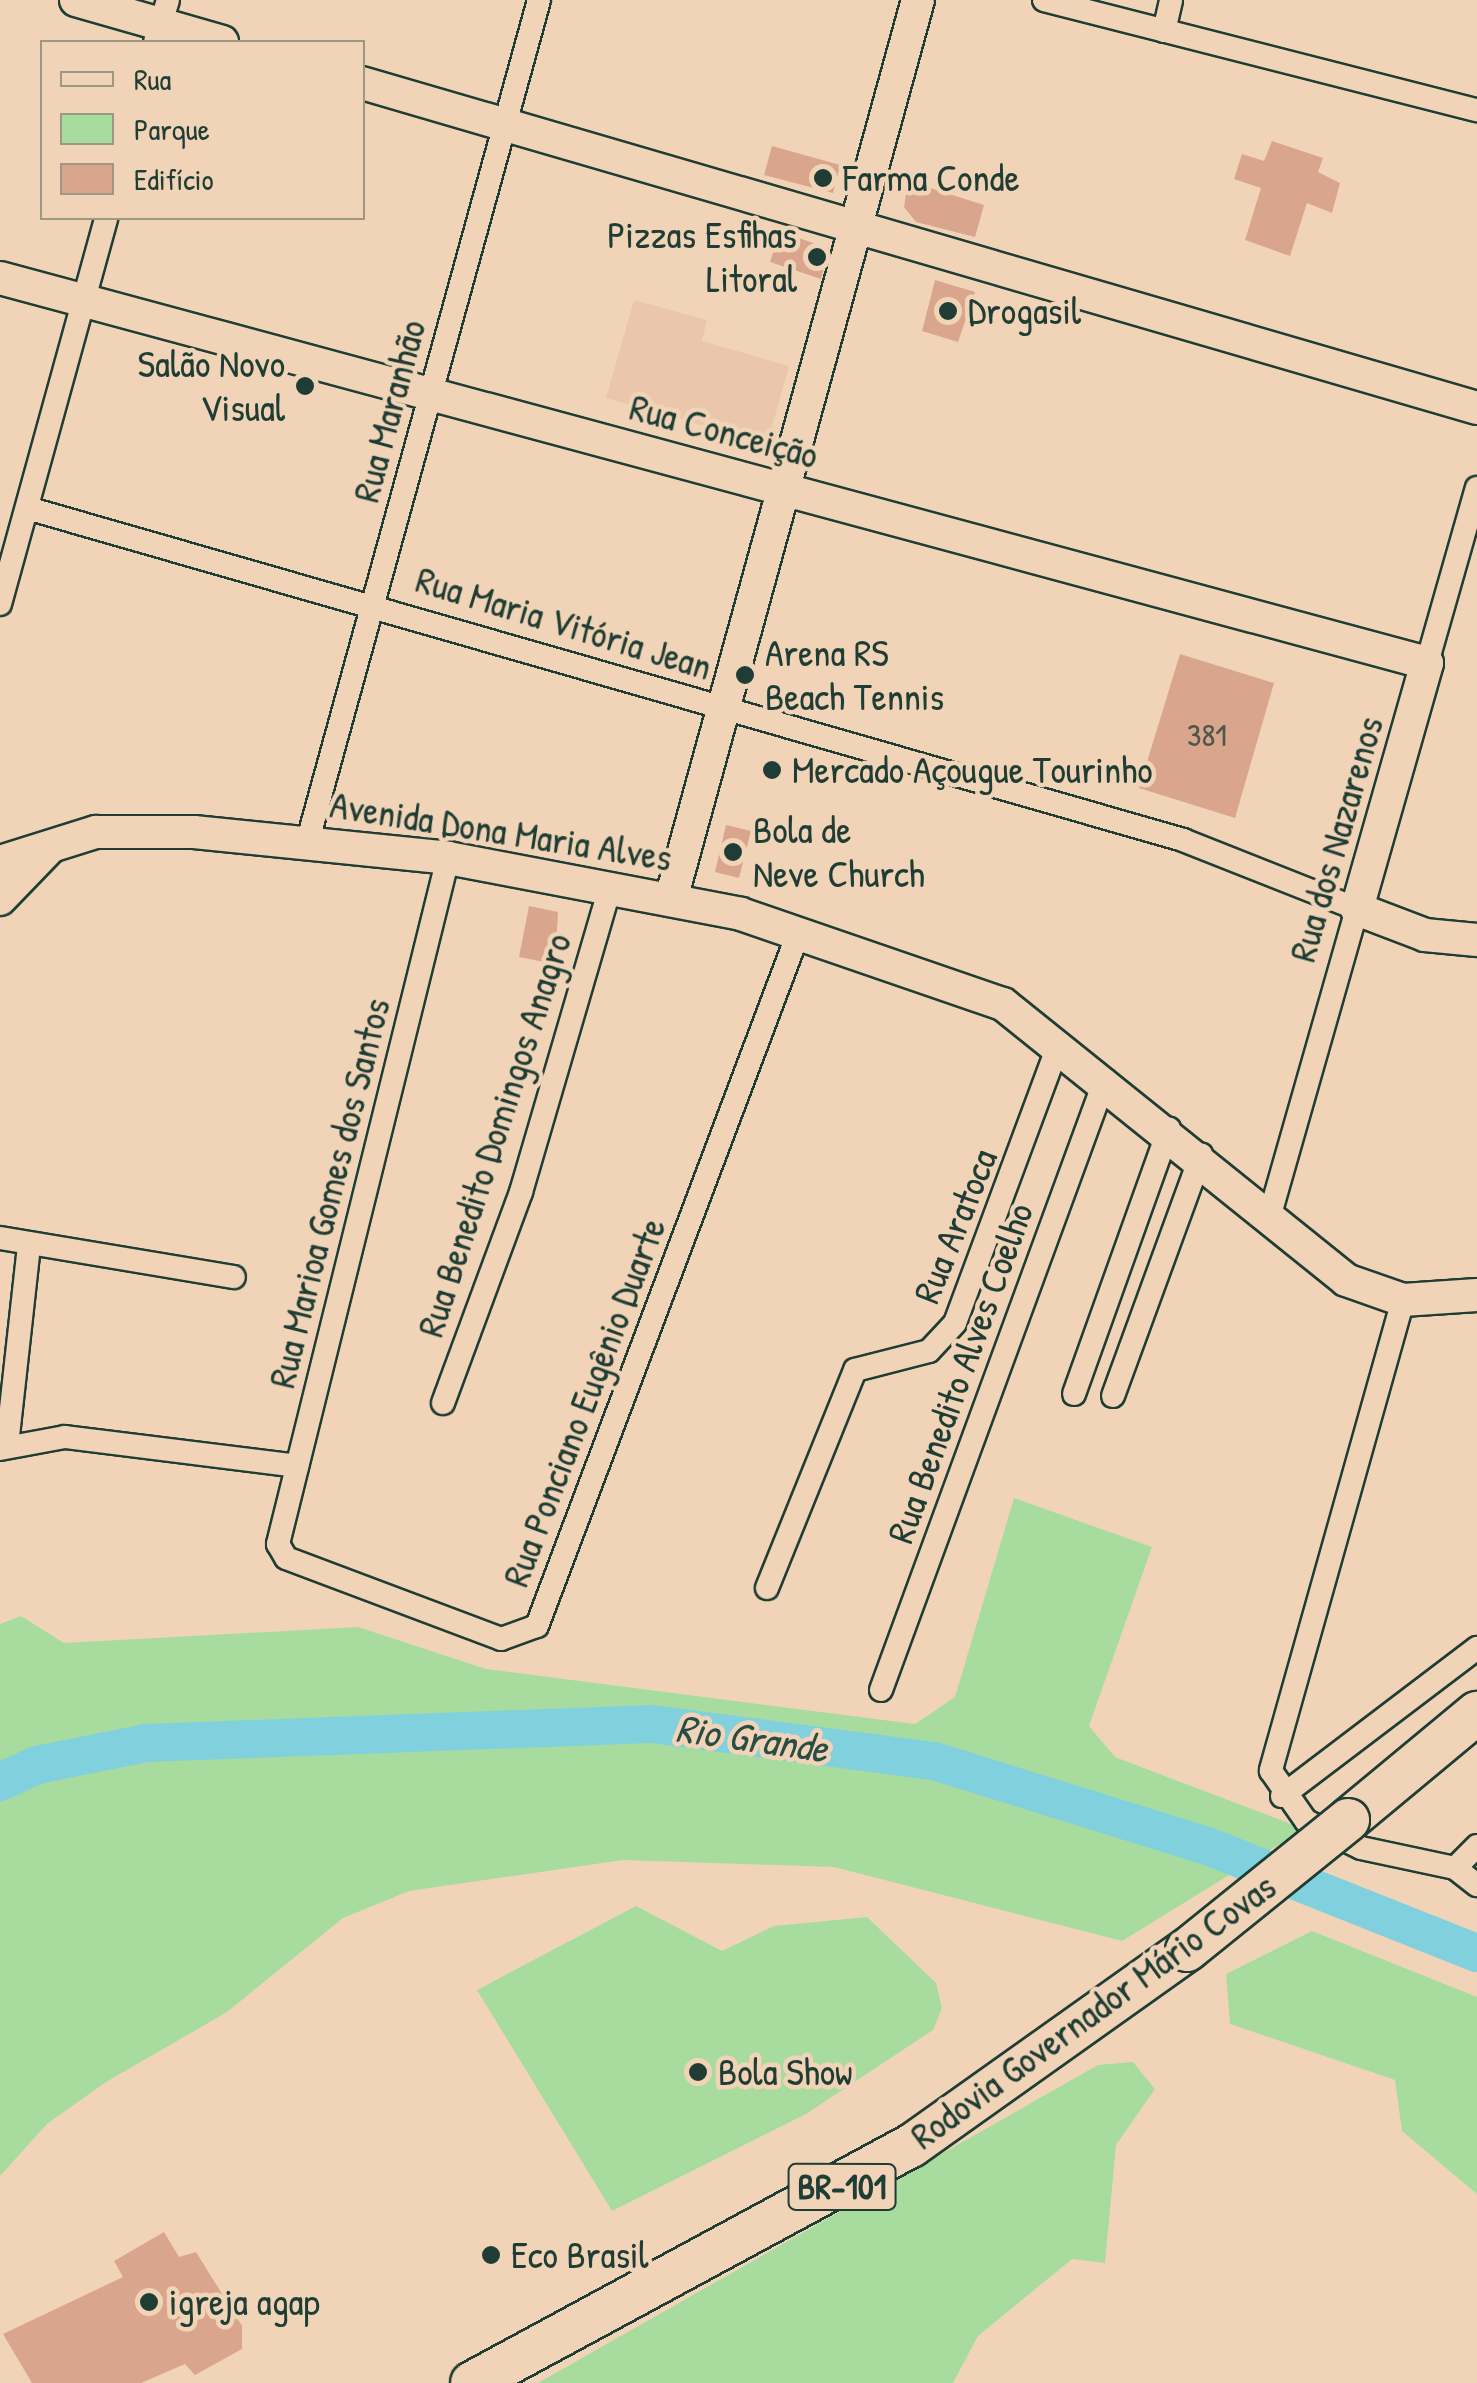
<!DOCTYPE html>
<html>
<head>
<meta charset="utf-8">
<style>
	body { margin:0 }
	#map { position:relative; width:1477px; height:2383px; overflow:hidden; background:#f1d4b7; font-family:"Patrick Hand",sans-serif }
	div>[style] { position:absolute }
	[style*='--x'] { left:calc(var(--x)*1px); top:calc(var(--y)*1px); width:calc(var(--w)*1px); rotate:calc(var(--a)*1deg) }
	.built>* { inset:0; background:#eac6aa }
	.green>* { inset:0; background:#a8dc9e }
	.river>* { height:38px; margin:-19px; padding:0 19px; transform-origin:19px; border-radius:19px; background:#81d0dd }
	.building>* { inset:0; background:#d9a68d }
	.roads { filter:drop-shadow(2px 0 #1f3d34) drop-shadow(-2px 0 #1f3d34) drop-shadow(0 2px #1f3d34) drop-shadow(0 -2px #1f3d34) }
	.street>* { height:22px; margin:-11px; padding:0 11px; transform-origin:11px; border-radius:11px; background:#f1d4b7 }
	.secondary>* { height:32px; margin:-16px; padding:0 16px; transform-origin:16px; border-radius:16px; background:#f1d4b7 }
	.highway>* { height:42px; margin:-21px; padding:0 21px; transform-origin:21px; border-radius:21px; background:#f1d4b7 }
	.bridges { filter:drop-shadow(2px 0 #1f3d34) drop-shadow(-2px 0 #1f3d34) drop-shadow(0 2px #1f3d34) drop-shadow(0 -2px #1f3d34) }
	.highway-bridge>* { height:42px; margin:-21px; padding:0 21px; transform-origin:21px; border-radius:21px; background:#f1d4b7 }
	.dots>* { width:28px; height:28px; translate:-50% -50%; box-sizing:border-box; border:5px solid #f1d4b7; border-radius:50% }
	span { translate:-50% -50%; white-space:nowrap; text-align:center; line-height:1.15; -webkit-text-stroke:9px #f1d4b7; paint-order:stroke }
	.number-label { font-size:32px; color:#4e574a }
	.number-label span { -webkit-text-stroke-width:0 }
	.shield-label span { padding:2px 8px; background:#f1d4b7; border:2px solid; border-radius:8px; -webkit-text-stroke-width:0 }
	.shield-label { font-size:35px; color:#1f3d34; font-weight:700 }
	.poi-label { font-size:38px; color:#1f3d34 }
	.left { translate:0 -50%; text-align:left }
	.right { translate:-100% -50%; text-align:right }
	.street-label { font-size:38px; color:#1f3d34 }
	.water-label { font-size:40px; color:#294c45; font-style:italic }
	.legend { position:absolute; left:40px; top:40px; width:325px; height:180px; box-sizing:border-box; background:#f1d4b7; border:2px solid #9d9883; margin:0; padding:12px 18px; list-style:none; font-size:30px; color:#1f3d34 }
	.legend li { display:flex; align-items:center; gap:20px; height:50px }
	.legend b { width:50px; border:2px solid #9d9883 }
</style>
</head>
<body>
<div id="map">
	<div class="built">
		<i style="clip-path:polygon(634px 300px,707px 320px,702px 341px,789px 366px,767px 444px,606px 398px)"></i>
	</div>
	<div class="green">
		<i style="clip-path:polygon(1014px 1498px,1152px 1547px,1089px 1726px,1115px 1757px,1304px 1829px,1122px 1941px,834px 1867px,623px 1860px,409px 1891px,343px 1918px,227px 2012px,106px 2082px,47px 2124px,0 2176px,0 1624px,21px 1616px,64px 1643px,358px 1627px,486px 1669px,915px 1724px,955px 1697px)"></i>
		<i style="clip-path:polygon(636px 1906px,722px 1951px,774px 1926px,867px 1917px,936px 1983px,942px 2008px,933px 2030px,806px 2114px,612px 2211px,477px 1990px)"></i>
		<i style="clip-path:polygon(1312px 1931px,1477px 1997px,1477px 2194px,1402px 2131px,1395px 2080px,1230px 2024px,1226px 1974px)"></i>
		<i style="clip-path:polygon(1133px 2062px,1155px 2089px,1116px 2145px,1105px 2263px,1072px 2259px,978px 2336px,953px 2383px,538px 2383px,1098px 2065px)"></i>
	</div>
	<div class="river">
		<i style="--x:0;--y:1782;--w:41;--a:-24.7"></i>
		<i style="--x:37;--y:1765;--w:111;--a:-11.4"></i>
		<i style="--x:146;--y:1743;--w:506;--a:-2.15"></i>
		<i style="--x:652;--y:1724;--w:284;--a:7.5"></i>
		<i style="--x:934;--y:1761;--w:289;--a:17.3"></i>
		<i style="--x:1210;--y:1847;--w:287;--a:21.7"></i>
	</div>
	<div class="building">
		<i style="clip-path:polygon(1272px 141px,1323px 158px,1318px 172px,1340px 183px,1332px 213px,1307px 203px,1290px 256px,1245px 240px,1261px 188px,1234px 179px,1242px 154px,1264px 161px)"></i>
		<i style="clip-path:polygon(772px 146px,840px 165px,833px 193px,764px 175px)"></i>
		<i style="clip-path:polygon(908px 181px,984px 205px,975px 237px,916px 222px,904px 207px)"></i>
		<i style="clip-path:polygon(780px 232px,829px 248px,821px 279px,770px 262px)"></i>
		<i style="clip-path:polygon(935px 280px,975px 292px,958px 342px,922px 331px)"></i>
		<i style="clip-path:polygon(1180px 654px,1274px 683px,1235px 818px,1139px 788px)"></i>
		<i style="clip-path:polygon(726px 825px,751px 831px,739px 878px,715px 872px)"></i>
		<i style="clip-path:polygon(529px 906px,558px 912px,555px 964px,519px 957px)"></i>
		<i style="clip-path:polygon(164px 2232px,179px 2257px,196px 2252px,242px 2326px,242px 2349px,195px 2375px,185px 2364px,141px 2383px,32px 2383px,3px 2334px,123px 2277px,114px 2261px)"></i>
	</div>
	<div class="roads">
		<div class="street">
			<i style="--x:1044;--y:0;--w:447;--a:14.3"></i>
			<i style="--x:1164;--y:31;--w:32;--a:-77"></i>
			<i style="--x:155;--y:42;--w:44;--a:-72.8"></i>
			<i style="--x:27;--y:508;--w:1203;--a:16.02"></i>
			<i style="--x:1183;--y:840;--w:187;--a:21.6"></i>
			<i style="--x:1357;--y:909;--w:314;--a:105.9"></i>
			<i style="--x:0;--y:604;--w:400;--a:-74.6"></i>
			<i style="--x:1427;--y:663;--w:182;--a:-74.1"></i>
			<i style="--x:308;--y:840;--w:871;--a:-74.62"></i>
			<i style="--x:448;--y:858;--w:707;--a:103.92"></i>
			<i style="--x:278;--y:1544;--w:16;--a:60"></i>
			<i style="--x:286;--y:1558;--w:230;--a:20.6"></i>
			<i style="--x:501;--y:1639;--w:38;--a:-20"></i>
			<i style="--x:537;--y:1626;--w:740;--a:-69.34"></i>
			<i style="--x:0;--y:1238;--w:237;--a:9.5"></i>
			<i style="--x:1403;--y:1300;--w:489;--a:105.7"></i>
			<i style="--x:1271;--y:1771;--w:61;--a:55"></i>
			<i style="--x:1306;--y:1821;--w:61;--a:26.1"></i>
			<i style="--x:1361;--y:1848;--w:96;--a:12"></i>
			<i style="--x:1074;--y:1394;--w:282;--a:-70.3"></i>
			<i style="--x:1113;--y:1396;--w:257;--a:-69.9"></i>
			<i style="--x:443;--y:1403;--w:225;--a:-69.7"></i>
			<i style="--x:521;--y:1192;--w:318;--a:-73.7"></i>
			<i style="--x:7;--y:1445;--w:201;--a:-83.7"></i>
			<i style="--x:0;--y:1449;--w:66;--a:-10.5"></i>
			<i style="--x:65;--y:1437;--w:234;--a:7.1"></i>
			<i style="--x:767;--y:1588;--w:235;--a:-68"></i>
			<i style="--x:855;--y:1370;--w:76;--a:-14.4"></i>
			<i style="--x:929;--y:1351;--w:38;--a:-47"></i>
			<i style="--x:955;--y:1323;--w:292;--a:-69.6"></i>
			<i style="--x:881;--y:1690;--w:650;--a:-69.84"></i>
			<i style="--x:1282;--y:1796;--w:245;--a:-37.2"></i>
			<i style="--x:1477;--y:1846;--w:31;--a:135"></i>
			<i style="--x:1455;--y:1868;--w:28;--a:38"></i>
		</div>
		<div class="secondary">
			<i style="--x:76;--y:0;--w:152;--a:16"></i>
			<i style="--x:362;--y:83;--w:1161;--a:16.25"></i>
			<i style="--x:0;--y:278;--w:1478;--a:15.1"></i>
			<i style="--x:1427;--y:663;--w:256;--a:105.9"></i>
			<i style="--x:1357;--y:909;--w:73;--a:20.9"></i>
			<i style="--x:1425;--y:935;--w:52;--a:5.5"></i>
			<i style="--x:0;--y:862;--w:101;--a:-17.4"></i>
			<i style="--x:96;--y:832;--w:98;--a:0"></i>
			<i style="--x:194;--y:832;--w:255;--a:5.8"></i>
			<i style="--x:448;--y:858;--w:298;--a:10.8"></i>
			<i style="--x:741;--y:914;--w:277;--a:19"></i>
			<i style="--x:1003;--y:1004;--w:440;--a:38.8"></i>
			<i style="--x:1346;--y:1280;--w:60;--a:19.3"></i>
			<i style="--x:1403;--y:1300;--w:74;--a:-3.9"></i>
			<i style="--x:0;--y:899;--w:71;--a:-46.1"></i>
			<i style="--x:671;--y:899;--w:932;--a:-74.64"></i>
		</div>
		<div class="highway">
			<i style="--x:1348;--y:1820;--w:168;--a:-39.7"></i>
			<i style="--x:472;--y:2383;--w:499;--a:-28.4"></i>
			<i style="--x:911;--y:2146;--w:339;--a:-35.4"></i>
		</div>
	</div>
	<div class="bridges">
		<div class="highway-bridge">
			<i style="--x:1187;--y:1950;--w:207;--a:-38.9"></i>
		</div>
	</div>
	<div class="dots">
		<i style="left:823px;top:178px;background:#1f3d34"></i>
		<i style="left:817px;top:257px;background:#1f3d34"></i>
		<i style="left:948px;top:311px;background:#1f3d34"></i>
		<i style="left:305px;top:386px;background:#1f3d34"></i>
		<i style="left:745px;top:675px;background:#1f3d34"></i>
		<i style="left:772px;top:770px;background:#1f3d34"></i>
		<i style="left:733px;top:852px;background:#1f3d34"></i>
		<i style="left:698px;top:2072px;background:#1f3d34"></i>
		<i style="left:491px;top:2255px;background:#1f3d34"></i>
		<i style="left:149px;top:2302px;background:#1f3d34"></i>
	</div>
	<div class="number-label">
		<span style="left:1207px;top:735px">381</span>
	</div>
	<div class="shield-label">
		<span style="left:842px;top:2187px">BR-101</span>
	</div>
	<div class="poi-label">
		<span class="left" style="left:843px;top:178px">Farma Conde</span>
		<span class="right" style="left:797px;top:257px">Pizzas Esfihas<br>Litoral</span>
		<span class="left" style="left:968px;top:311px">Drogasil</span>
		<span class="right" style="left:285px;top:386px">Salão Novo<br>Visual</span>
		<span class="left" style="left:765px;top:675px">Arena RS<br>Beach Tennis</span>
		<span class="left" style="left:792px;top:770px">Mercado Açougue Tourinho</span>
		<span class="left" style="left:753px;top:852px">Bola de<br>Neve Church</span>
		<span class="left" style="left:718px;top:2072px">Bola Show</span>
		<span class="left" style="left:511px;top:2255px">Eco Brasil</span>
		<span class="left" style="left:169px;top:2302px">igreja agap</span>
	</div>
	<div class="street-label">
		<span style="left:389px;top:411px;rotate:-75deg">Rua Maranhão</span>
		<span style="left:724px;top:431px;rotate:15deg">Rua Conceição</span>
		<span style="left:564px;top:623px;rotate:17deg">Rua Maria Vitória Jean</span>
		<span style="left:501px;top:831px;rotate:9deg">Avenida Dona Maria Alves</span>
		<span style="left:1336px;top:839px;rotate:-74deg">Rua dos Nazarenos</span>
		<span style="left:494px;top:1135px;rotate:-72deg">Rua Benedito Domingos Anagro</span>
		<span style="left:329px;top:1193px;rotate:-76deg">Rua Marioa Gomes dos Santos</span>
		<span style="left:955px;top:1226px;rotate:-68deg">Rua Aratoca</span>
		<span style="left:960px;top:1373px;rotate:-70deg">Rua Benedito Alves Coelho</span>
		<span style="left:584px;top:1402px;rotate:-69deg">Rua Ponciano Eugênio Duarte</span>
		<span style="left:1093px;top:2011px;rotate:-36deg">Rodovia Governador Mário Covas</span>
	</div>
	<div class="water-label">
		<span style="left:752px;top:1737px;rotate:8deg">Rio Grande</span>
	</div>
	<ul class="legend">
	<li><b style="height:12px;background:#f1d4b7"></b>Rua</li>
	<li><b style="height:28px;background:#a8dc9e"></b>Parque</li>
	<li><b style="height:28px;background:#d9a68d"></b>Edifício</li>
	</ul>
</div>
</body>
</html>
